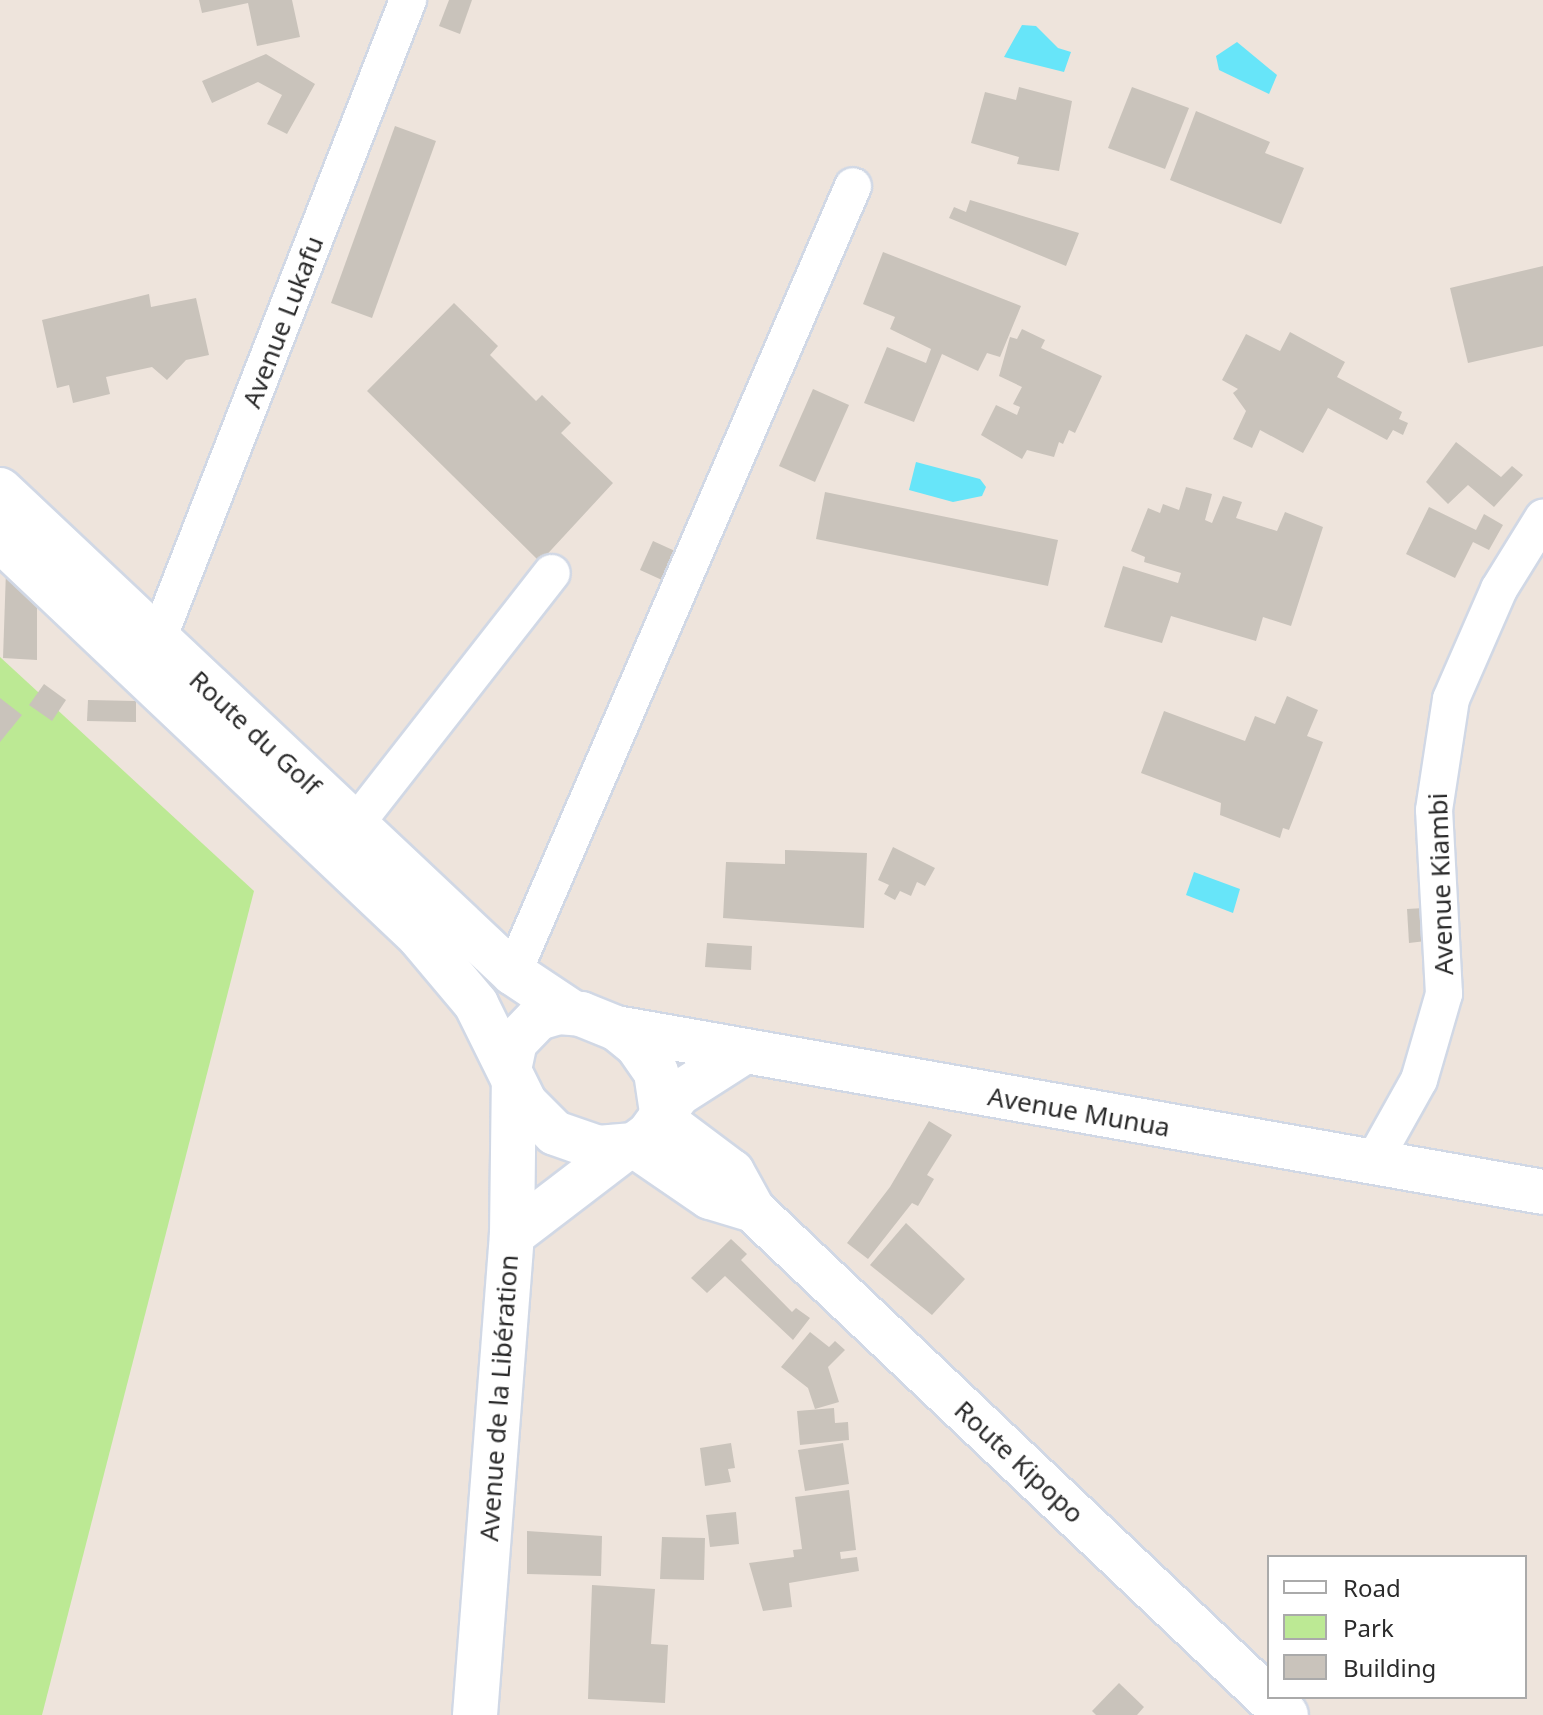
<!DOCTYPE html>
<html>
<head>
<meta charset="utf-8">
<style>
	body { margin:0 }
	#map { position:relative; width:1543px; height:1715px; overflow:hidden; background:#eee4dc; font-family:"Noto Sans",sans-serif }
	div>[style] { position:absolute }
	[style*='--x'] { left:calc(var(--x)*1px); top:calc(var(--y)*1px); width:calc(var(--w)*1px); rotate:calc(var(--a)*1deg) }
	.green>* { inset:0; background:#bce994 }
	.water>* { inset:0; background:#67e5f9 }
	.building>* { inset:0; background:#c9c3bb }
	.roads { filter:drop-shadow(2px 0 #d1d8e5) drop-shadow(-2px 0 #d1d8e5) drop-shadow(0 2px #d1d8e5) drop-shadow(0 -2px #d1d8e5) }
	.minor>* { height:36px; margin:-18px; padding:0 18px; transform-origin:18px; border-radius:18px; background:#fff }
	.tertiary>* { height:44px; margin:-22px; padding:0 22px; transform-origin:22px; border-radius:22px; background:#fff }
	.secondary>* { height:44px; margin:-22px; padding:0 22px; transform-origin:22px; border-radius:22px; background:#fff }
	span { translate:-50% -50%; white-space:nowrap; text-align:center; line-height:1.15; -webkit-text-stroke:6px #fff; paint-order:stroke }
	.street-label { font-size:26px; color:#2b2b2b }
	.legend { position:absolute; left:1267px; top:1555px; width:260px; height:144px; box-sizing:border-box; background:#fff; border:2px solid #aaa; margin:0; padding:10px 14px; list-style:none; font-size:24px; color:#2b2b2b }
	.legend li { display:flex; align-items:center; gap:16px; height:40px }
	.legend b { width:40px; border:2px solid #aaa }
</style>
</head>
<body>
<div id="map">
	<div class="green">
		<i style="clip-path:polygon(0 657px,254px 891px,42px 1715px,0 1715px)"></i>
	</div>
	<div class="water">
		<i style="clip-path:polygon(1022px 25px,1036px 26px,1058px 48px,1071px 52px,1064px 72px,1004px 57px)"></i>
		<i style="clip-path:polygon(1237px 42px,1277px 75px,1269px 94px,1219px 70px,1216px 56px)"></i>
		<i style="clip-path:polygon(916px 462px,980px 479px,986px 487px,982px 496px,953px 502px,909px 490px)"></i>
		<i style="clip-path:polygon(1194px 872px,1240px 889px,1233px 913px,1186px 895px)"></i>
	</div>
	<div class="building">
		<i style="clip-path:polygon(199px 0,292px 0,300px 37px,257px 46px,248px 3px,202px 13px)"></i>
		<i style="clip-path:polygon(449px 0,472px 0,460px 34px,439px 26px)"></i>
		<i style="clip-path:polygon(266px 54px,315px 84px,287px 134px,267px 124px,282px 95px,258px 82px,212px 103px,202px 81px)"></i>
		<i style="clip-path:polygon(1019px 87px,1072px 101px,1059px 171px,1017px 164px,1019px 157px,971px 143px,985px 92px,1016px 100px)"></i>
		<i style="clip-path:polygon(1132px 87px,1189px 108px,1165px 169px,1108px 148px)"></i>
		<i style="clip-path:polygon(1196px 111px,1270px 142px,1265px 153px,1304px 168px,1281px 224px,1170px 180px)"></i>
		<i style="clip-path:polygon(395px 126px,436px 141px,372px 318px,331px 303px)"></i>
		<i style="clip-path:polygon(970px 200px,1079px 233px,1066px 266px,949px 218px,954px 207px,966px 212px)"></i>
		<i style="clip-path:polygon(883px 252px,1021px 306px,1000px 357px,987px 353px,978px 371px,942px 354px,914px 422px,864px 403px,887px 347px,926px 363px,931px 349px,890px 329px,895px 317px,863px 304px)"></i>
		<i style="clip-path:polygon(1543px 266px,1543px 346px,1468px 363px,1450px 288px)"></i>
		<i style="clip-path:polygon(149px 294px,151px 307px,196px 298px,209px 355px,186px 360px,167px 380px,152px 367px,106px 377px,110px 394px,73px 403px,69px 385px,57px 388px,42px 320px)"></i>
		<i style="clip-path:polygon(454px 303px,498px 346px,490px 355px,536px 401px,542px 395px,571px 423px,561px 433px,613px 483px,540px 562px,367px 391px)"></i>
		<i style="clip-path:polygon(1022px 329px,1045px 340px,1041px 348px,1102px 376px,1075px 433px,1069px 430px,1063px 444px,1059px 442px,1054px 457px,1027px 450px,1022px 459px,981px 435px,996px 405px,1017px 415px,1020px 407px,1013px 404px,1022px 387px,999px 376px,1010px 337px,1017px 339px)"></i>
		<i style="clip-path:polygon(1290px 332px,1345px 362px,1337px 377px,1402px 412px,1399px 419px,1408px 423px,1403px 435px,1393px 430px,1387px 440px,1328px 408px,1303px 453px,1260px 430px,1252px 448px,1233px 439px,1246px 411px,1233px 393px,1238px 389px,1222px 380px,1246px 334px,1280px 351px)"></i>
		<i style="clip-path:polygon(813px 389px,849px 405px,815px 482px,779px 466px)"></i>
		<i style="clip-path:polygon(1456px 442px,1501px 477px,1512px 466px,1523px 475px,1494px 507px,1468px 485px,1448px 504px,1426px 482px)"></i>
		<i style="clip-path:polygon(1186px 487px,1212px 494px,1205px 520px,1212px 523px,1223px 496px,1242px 502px,1236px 518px,1277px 531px,1285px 512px,1323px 527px,1291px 626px,1263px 617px,1256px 641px,1171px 616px,1162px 643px,1104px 627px,1123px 566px,1178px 583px,1181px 573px,1144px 562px,1145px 557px,1131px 551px,1148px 508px,1160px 513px,1163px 504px,1179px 510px)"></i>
		<i style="clip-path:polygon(825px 492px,1058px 540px,1048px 586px,816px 539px)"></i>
		<i style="clip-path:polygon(1429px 507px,1476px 530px,1484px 514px,1503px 525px,1489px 550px,1473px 542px,1455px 578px,1406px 554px)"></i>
		<i style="clip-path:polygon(653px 541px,675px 551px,662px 580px,640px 570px)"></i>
		<i style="clip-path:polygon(6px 571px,37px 593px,37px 660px,3px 658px)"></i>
		<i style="clip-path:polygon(44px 684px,66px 700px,52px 721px,29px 705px)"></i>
		<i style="clip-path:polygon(1287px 696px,1318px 710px,1307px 736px,1323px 742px,1289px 830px,1283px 828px,1280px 838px,1220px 815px,1221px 803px,1141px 773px,1164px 711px,1245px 741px,1255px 716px,1275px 724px)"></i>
		<i style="clip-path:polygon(0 698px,22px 715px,0 742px)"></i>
		<i style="clip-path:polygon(88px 700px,136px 701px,136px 722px,87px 721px)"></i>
		<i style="clip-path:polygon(893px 847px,935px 868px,925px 886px,917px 882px,911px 896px,900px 891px,895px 900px,884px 894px,889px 885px,878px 880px)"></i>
		<i style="clip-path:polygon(785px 850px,867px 853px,864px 928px,723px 918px,726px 862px,785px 864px)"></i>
		<i style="clip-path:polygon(1424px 908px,1426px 941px,1409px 943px,1407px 909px)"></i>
		<i style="clip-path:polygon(707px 943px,752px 946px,751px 970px,705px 967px)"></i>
		<i style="clip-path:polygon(929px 1121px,952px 1135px,927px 1175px,934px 1179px,918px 1206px,912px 1203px,868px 1259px,847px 1243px,890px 1187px)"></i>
		<i style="clip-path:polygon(906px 1223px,965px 1279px,932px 1315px,870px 1265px)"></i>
		<i style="clip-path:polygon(731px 1239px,747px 1254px,741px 1260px,792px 1312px,796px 1308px,810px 1318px,793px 1340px,725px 1276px,707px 1293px,691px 1278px)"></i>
		<i style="clip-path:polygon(810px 1332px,829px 1347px,835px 1341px,845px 1350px,828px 1367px,839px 1402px,815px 1409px,808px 1388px,781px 1367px)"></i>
		<i style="clip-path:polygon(834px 1408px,835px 1423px,848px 1422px,849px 1440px,800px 1445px,797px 1411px)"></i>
		<i style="clip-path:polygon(731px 1443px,735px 1468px,728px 1469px,731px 1482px,705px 1486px,700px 1448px)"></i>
		<i style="clip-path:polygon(843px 1443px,849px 1484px,805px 1491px,798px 1450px)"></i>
		<i style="clip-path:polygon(849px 1490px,856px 1550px,840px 1552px,841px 1559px,857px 1557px,859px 1571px,789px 1583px,792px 1607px,763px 1611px,749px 1563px,794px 1557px,793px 1550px,802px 1549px,795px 1497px)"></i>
		<i style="clip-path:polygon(736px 1512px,739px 1544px,710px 1547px,706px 1515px)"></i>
		<i style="clip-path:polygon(527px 1531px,602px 1536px,601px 1576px,527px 1574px)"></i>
		<i style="clip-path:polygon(662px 1537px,705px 1538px,704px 1580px,660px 1579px)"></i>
		<i style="clip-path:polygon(592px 1585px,655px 1589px,651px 1644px,668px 1645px,665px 1703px,588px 1699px)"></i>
		<i style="clip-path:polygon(1119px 1683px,1144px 1707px,1137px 1715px,1096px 1715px,1092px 1711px)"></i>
	</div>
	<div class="roads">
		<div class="minor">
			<i style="--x:149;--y:662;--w:711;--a:-68.63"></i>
			<i style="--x:354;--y:826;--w:321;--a:-52"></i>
			<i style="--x:513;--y:973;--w:857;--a:-66.63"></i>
			<i style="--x:1372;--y:1164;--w:96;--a:-60.8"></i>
			<i style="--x:1419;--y:1080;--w:90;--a:-73.8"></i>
			<i style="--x:1444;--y:994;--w:184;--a:-93.1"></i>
			<i style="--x:1434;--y:810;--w:112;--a:-81.3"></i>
			<i style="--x:1451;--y:699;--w:120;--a:-66.4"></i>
			<i style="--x:1499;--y:589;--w:84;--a:-58.2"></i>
		</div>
		<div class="tertiary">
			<i style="--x:512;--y:1235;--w:145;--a:-37.4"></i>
			<i style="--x:475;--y:1715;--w:481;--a:-85.6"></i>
			<i style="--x:512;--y:1235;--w:153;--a:-89.3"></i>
		</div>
		<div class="secondary">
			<i style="--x:0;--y:490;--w:705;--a:43.27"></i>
			<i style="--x:513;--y:973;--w:69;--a:33.7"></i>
			<i style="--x:0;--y:539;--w:577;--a:43.46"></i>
			<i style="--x:419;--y:936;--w:89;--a:50"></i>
			<i style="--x:476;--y:1004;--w:110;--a:63.7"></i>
			<i style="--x:525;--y:1103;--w:42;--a:45"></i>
			<i style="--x:555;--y:1133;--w:46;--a:19.2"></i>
			<i style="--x:598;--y:1148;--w:36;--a:-5"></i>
			<i style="--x:634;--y:1145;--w:19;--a:-36"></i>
			<i style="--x:649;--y:1134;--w:49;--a:-54.1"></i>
			<i style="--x:678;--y:1094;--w:76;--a:-32.6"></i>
			<i style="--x:616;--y:1028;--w:941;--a:10.03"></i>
			<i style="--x:510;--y:1065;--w:24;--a:-78"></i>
			<i style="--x:515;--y:1042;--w:33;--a:-46"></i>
			<i style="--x:538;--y:1018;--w:22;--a:-16"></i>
			<i style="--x:559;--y:1012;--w:22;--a:5"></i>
			<i style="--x:581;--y:1014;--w:38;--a:22"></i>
			<i style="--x:616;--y:1028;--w:27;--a:39"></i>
			<i style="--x:637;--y:1045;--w:33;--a:55"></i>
			<i style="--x:656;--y:1072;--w:40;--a:81.5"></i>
			<i style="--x:660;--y:1118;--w:90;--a:36.9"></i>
			<i style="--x:732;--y:1172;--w:43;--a:61.1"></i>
			<i style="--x:753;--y:1210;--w:734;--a:43.45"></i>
			<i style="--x:634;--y:1145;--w:92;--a:34.4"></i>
			<i style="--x:710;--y:1197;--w:45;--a:16.8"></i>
		</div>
	</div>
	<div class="street-label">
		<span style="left:283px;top:322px;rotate:-69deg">Avenue Lukafu</span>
		<span style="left:255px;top:733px;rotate:43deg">Route du Golf</span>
		<span style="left:1441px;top:884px;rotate:-92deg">Avenue Kiambi</span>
		<span style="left:1079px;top:1112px;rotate:10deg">Avenue Munua</span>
		<span style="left:499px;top:1398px;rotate:-86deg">Avenue de la Libération</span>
		<span style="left:1019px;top:1462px;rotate:43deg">Route Kipopo</span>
	</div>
	<ul class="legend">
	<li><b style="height:10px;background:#fff"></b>Road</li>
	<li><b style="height:22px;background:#bce994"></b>Park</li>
	<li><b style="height:22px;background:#c9c3bb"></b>Building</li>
	</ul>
</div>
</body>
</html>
